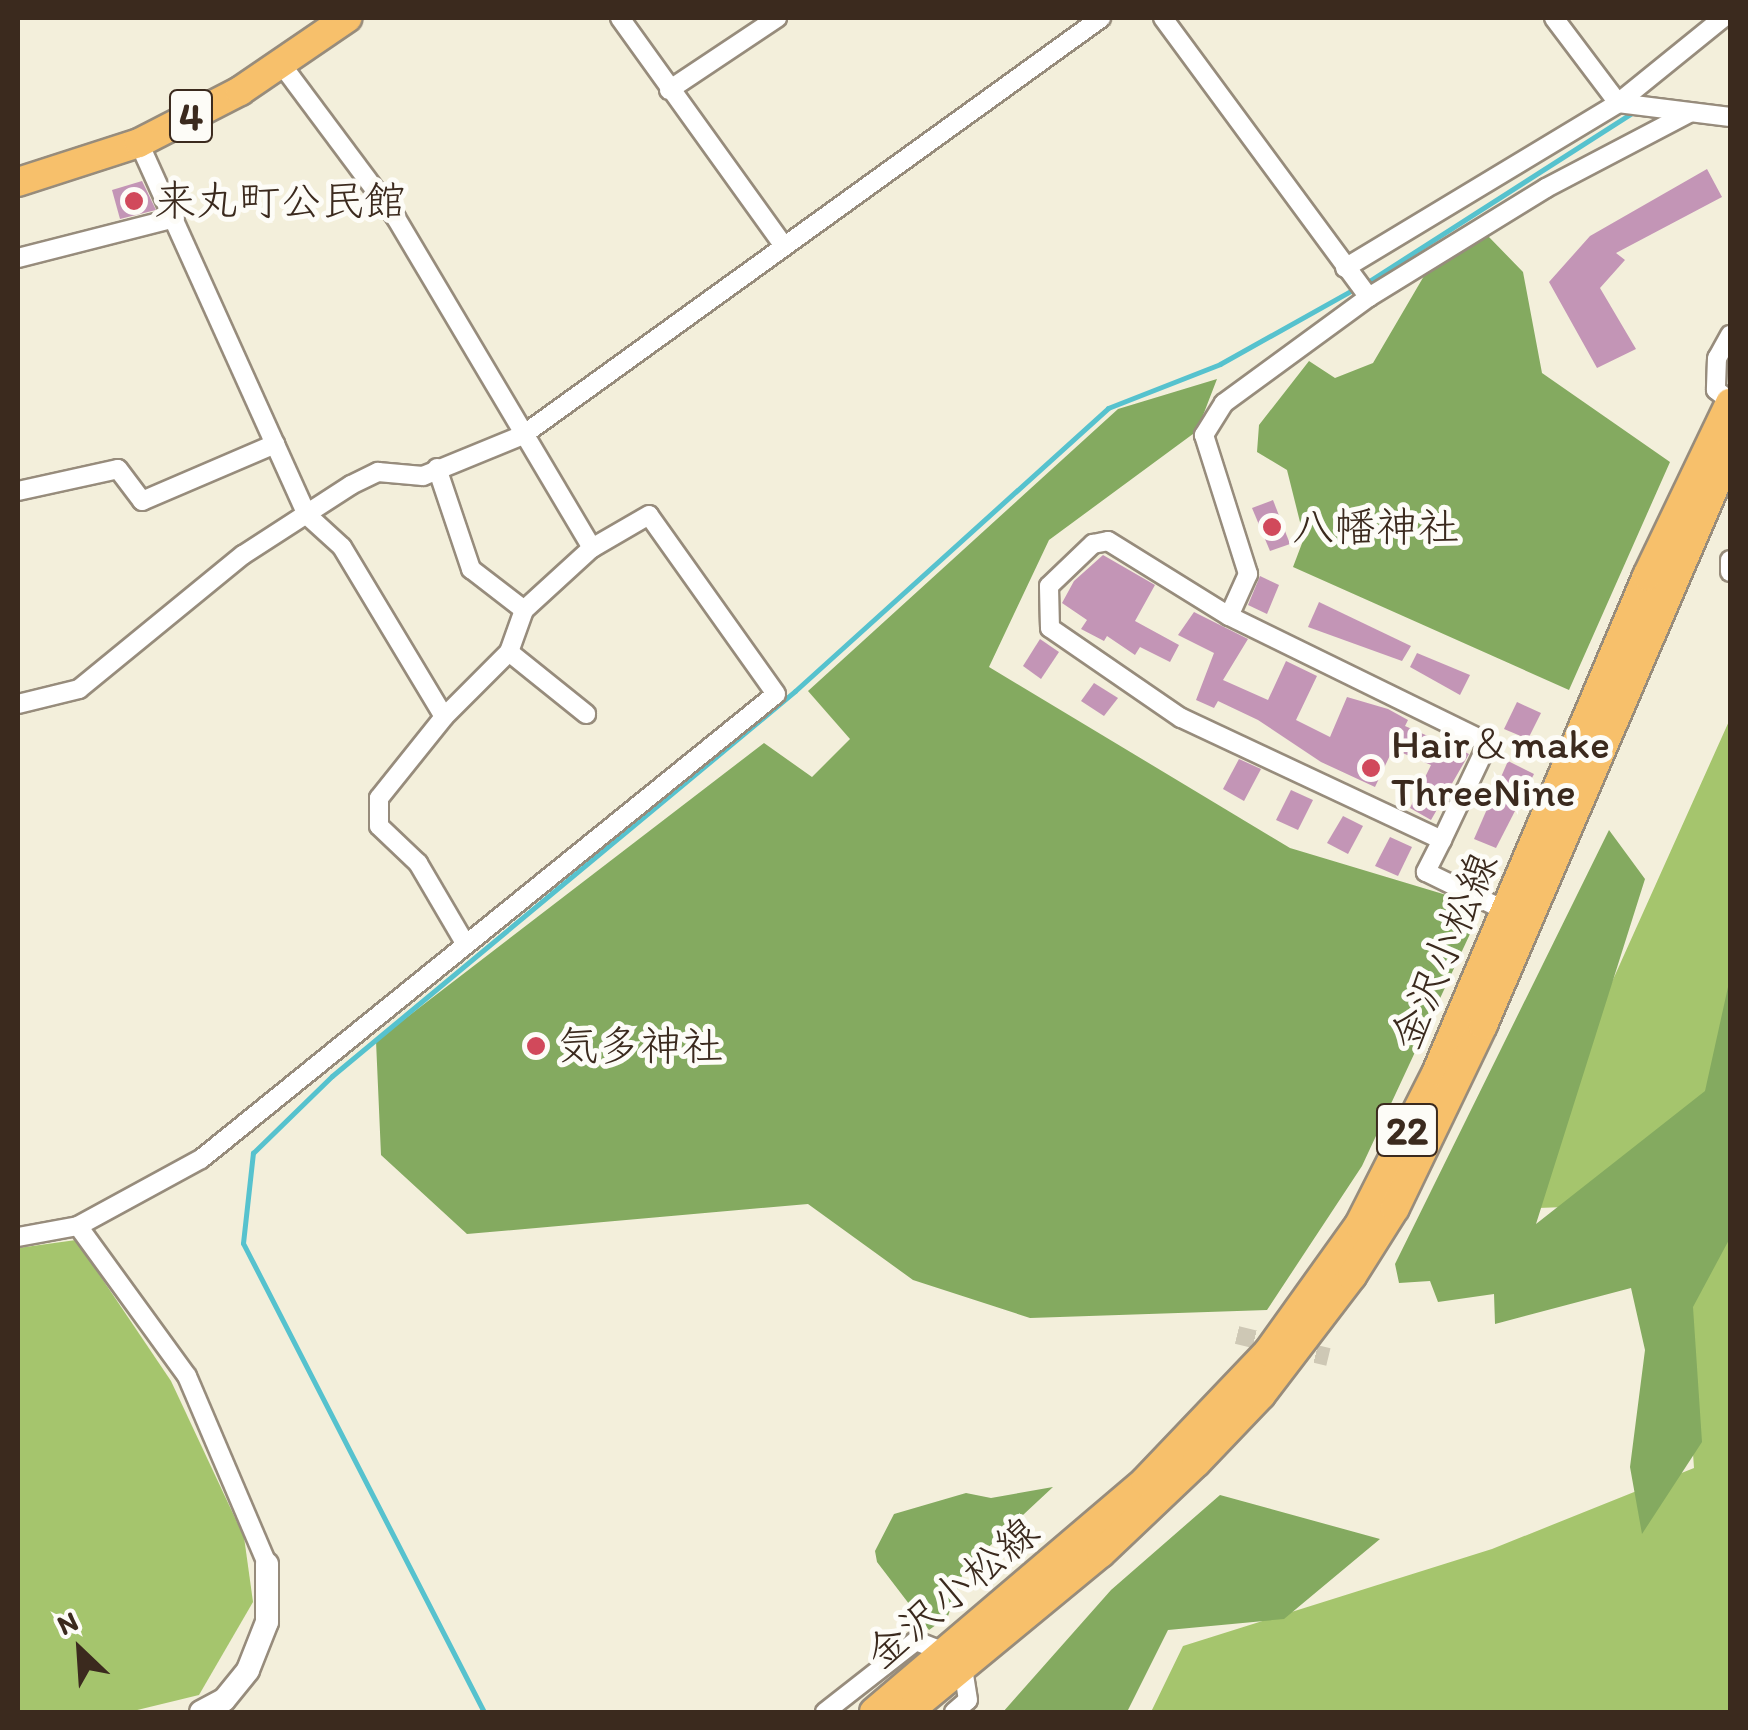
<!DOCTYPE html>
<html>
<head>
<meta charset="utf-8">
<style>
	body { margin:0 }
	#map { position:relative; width:1748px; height:1730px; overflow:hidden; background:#f3efdb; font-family:Itim,"Klee One",sans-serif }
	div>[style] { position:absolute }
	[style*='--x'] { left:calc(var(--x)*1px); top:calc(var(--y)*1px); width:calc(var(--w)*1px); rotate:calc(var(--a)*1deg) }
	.green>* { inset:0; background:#a5c56d }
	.forest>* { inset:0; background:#84aa60 }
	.stream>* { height:5px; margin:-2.5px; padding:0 2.5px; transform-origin:2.5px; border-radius:2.5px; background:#56c2ce }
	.building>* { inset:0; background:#c395b6 }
	.minor-tunnel>* { height:18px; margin-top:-9px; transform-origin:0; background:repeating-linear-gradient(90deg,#cec8b5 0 18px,transparent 0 27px) }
	.roads { filter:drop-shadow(2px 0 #978c7c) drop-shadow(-2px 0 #978c7c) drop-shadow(0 2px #978c7c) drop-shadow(0 -2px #978c7c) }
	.minor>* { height:18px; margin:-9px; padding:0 9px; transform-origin:9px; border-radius:9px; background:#fff }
	.tertiary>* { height:22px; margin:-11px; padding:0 11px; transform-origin:11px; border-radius:11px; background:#fff }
	.primary>* { height:28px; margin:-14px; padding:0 14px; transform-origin:14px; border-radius:14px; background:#f7c06b }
	.dots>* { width:28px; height:28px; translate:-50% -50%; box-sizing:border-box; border:5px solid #fdfcf7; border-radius:50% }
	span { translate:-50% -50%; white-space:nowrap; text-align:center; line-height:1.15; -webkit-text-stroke:10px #fdfcf7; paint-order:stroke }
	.shield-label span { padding:2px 8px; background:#fdfcf7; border:2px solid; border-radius:8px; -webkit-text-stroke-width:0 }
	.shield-label { font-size:40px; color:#3b2a1e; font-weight:700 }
	.poi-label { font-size:42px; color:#3b2a1e }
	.left { translate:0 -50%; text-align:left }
	.street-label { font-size:42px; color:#3b2a1e }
	.frame { position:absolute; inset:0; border:20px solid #3b2a1e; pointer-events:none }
	.north { position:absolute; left:30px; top:1600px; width:100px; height:100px; -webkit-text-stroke:8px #fdfcf7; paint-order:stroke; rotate:335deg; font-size:28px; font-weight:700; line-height:40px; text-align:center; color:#3b2a1e }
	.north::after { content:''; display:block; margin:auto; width:35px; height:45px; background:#3b2a1e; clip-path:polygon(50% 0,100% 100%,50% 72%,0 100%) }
</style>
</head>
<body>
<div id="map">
	<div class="green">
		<i style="clip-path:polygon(1730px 719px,1730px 1712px,1151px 1712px,1183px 1646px,1492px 1549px,1694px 1468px,1676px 1203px,1510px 1209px)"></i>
		<i style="clip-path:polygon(76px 1240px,171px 1381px,244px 1537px,253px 1602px,199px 1695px,129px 1712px,18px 1712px,18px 1248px)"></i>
	</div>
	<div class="forest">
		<i style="clip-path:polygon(1488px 236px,1523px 272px,1542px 373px,1670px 462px,1569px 690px,1293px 567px,1304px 538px,1287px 470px,1257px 452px,1259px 425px,1309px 361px,1335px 378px,1373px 363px,1431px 264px)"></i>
		<i style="clip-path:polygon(1217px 379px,1197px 431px,1049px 540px,989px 667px,1290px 848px,1483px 906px,1362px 1166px,1267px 1310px,1030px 1318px,913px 1280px,808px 1204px,467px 1234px,381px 1155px,376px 1041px,764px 743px,812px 777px,850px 739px,808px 691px,1118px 409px)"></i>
		<i style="clip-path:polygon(1609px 830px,1645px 879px,1536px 1224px,1705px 1091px,1730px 978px,1730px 1238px,1693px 1307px,1702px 1442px,1642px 1534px,1630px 1467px,1645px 1350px,1631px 1288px,1495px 1324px,1494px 1294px,1438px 1302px,1430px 1281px,1399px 1283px,1395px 1264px)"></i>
		<i style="clip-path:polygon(1053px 1487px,964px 1570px,948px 1616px,929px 1630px,877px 1562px,875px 1551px,894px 1514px,966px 1493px,991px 1498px)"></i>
		<i style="clip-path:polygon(1220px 1495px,1380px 1539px,1284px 1619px,1168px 1630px,1127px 1712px,1003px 1712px,1111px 1590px)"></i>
	</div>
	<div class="stream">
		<i style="--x:1366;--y:283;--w:319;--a:-32.6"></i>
		<i style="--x:484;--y:1712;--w:527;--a:-117.2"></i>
		<i style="--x:243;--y:1243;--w:91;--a:-83.7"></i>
		<i style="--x:253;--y:1153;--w:110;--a:-44.3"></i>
		<i style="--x:332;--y:1076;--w:602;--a:-39.74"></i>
		<i style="--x:795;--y:691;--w:422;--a:-42.1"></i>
		<i style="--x:1108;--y:408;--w:120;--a:-21.4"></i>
		<i style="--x:1220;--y:364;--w:156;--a:-29.2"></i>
	</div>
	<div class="building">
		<i style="clip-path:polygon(1707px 169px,1722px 197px,1616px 253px,1625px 260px,1600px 288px,1636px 349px,1597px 368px,1549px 282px,1590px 236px)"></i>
		<i style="clip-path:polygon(142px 181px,156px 210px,120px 219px,112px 190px)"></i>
		<i style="clip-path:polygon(1273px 500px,1290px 544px,1270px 551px,1252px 508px)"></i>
		<i style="clip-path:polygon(1103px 555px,1155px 585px,1135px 621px,1179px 645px,1170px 662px,1140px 647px,1135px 655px,1107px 636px,1104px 641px,1081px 629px,1087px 620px,1062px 603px,1074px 581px)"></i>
		<i style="clip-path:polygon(1260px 576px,1279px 585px,1267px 614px,1248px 605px)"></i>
		<i style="clip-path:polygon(1319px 602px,1411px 646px,1402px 661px,1308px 627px)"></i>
		<i style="clip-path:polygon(1194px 612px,1248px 639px,1223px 680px,1268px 700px,1286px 661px,1317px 676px,1296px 720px,1330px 737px,1347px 697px,1388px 709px,1408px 720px,1405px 726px,1469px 754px,1431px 820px,1410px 808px,1431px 765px,1393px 749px,1375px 787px,1321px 762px,1258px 720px,1218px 701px,1214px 708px,1196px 700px,1214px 653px,1178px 635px)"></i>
		<i style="clip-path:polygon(1040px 639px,1059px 652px,1041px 679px,1023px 666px)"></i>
		<i style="clip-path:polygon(1417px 653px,1470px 675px,1460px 695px,1410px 667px)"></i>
		<i style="clip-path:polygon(1094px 683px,1118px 698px,1104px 716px,1081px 701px)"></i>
		<i style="clip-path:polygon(1517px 702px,1541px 713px,1528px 739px,1504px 729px)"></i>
		<i style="clip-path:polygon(1239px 759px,1261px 769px,1244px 801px,1223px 789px)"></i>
		<i style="clip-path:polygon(1508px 761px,1534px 774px,1496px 848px,1474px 839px)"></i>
		<i style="clip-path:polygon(1291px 790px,1313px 800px,1298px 830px,1276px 820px)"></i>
		<i style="clip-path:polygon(1343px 816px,1363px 826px,1348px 854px,1327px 843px)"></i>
		<i style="clip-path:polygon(1390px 837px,1412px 847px,1398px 876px,1375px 866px)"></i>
	</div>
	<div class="minor-tunnel">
		<i style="--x:1237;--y:1335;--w:94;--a:13.6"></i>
	</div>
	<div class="roads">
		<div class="minor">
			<i style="--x:620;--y:18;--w:279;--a:54.3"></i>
			<i style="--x:1163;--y:18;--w:347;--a:53.6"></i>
			<i style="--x:1369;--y:297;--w:180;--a:143.8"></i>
			<i style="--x:1224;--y:403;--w:38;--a:122"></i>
			<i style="--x:1204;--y:435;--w:146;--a:72.4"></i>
			<i style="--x:1248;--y:574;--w:46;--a:114.3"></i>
			<i style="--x:1554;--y:18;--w:106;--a:53"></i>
			<i style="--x:1618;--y:103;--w:113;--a:7.1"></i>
			<i style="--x:669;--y:90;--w:130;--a:-33.7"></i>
			<i style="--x:139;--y:143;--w:408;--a:65.7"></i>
			<i style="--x:307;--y:515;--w:47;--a:42.4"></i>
			<i style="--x:342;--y:547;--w:198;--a:59"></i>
			<i style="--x:444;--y:717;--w:104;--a:128.7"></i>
			<i style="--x:379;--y:798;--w:28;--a:90"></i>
			<i style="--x:379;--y:826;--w:54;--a:43.5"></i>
			<i style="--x:418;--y:863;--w:93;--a:59.6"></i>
			<i style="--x:18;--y:258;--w:162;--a:-14.3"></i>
			<i style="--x:1345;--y:268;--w:319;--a:-31.1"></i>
			<i style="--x:1618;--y:103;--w:135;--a:-39"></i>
			<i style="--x:1369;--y:297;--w:208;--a:-31.6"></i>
			<i style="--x:1546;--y:188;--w:161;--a:-27.7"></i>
			<i style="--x:1730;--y:335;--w:26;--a:119"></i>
			<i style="--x:1717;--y:358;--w:32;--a:92"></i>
			<i style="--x:1716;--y:390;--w:18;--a:38"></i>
			<i style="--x:437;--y:468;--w:107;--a:71.4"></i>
			<i style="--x:471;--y:569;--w:67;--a:37.7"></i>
			<i style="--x:18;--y:491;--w:102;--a:-12.4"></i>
			<i style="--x:118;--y:469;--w:40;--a:53"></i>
			<i style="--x:142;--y:501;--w:145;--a:-23.2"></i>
			<i style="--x:1730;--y:560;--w:12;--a:90"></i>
			<i style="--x:509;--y:652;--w:99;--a:38.8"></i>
			<i style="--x:18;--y:704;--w:63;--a:-13.8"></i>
			<i style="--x:79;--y:689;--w:212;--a:-39.3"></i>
			<i style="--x:243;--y:555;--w:129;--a:-32.9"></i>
			<i style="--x:351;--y:485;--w:30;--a:-26"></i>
			<i style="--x:378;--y:472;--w:45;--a:5.1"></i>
			<i style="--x:423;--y:476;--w:108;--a:-22.3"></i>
			<i style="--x:523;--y:435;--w:713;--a:-35.81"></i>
			<i style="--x:444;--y:717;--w:92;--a:-45"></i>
			<i style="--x:509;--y:652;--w:45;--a:-70.3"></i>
			<i style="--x:524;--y:610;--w:92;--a:-42.4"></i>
			<i style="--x:1442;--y:840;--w:288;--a:-154.9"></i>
			<i style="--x:1181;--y:718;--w:159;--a:-145.5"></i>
			<i style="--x:1050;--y:628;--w:42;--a:-91.4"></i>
			<i style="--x:1049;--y:586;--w:61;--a:-43.7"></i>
			<i style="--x:1093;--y:544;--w:15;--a:-11"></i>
			<i style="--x:1108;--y:541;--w:142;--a:31.8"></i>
			<i style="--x:1229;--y:616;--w:288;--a:26.1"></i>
			<i style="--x:1488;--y:743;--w:107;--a:115.4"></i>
			<i style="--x:1442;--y:840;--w:36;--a:117"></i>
			<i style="--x:1426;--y:872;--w:87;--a:26"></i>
			<i style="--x:78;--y:1226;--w:140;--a:-28.6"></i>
			<i style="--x:201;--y:1159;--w:739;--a:-38.96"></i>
			<i style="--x:776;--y:694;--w:219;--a:-125.4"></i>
			<i style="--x:649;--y:515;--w:66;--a:149.9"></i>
			<i style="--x:592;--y:548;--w:384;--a:-120.7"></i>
			<i style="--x:396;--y:218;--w:191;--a:-126.7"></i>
			<i style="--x:18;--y:1237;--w:61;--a:-10.4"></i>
			<i style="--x:78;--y:1226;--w:185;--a:54"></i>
			<i style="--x:187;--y:1376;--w:204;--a:66.9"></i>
			<i style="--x:825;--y:1712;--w:115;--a:-38"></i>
			<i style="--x:916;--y:1641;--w:31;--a:21"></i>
			<i style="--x:954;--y:1712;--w:18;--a:-41"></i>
			<i style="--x:968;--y:1700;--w:32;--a:-99"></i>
		</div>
		<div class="tertiary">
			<i style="--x:201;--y:1712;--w:26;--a:-28"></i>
			<i style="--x:224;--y:1700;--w:38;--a:-51"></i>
			<i style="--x:248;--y:1670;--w:52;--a:-68.4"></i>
			<i style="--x:267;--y:1622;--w:58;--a:-90"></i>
		</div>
		<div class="primary">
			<i style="--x:18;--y:182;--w:127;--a:-17.9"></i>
			<i style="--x:139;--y:143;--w:114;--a:-27.2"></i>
			<i style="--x:240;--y:91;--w:130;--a:-34.3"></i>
			<i style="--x:874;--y:1712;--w:356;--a:-40.4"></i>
			<i style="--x:1145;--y:1481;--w:178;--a:-46.4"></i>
			<i style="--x:1268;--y:1352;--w:156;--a:-54.4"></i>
			<i style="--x:1359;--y:1225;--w:173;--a:-63.1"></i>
			<i style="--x:1437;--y:1071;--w:538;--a:-67.01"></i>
			<i style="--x:1647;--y:576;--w:192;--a:-64.4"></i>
			<i style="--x:908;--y:1712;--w:250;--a:-39.5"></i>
			<i style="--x:1101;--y:1553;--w:131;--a:-43.5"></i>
			<i style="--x:1196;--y:1463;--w:94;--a:-46.3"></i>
			<i style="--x:1261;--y:1395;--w:150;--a:-52.6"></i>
			<i style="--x:1352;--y:1276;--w:80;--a:-57.7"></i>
			<i style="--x:1395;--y:1208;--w:203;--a:-64.3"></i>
			<i style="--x:1483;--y:1025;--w:625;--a:-66.72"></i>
		</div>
	</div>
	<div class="dots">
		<i style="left:134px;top:201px;background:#d1495b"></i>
		<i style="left:1272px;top:527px;background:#d1495b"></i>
		<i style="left:1371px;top:768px;background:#d1495b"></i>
		<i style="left:536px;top:1046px;background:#d1495b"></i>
	</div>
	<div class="shield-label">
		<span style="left:191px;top:116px">4</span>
		<span style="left:1407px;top:1130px">22</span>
	</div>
	<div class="poi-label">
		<span class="left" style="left:154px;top:201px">来丸町公民館</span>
		<span class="left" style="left:1292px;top:527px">八幡神社</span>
		<span class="left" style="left:1391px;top:768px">Hair＆make<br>ThreeNine</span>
		<span class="left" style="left:556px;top:1046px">気多神社</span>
	</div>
	<div class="street-label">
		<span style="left:1444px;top:951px;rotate:-67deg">金沢小松線</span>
		<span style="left:952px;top:1593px;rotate:-40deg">金沢小松線</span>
	</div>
	<div class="frame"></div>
	<div class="north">N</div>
</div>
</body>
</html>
